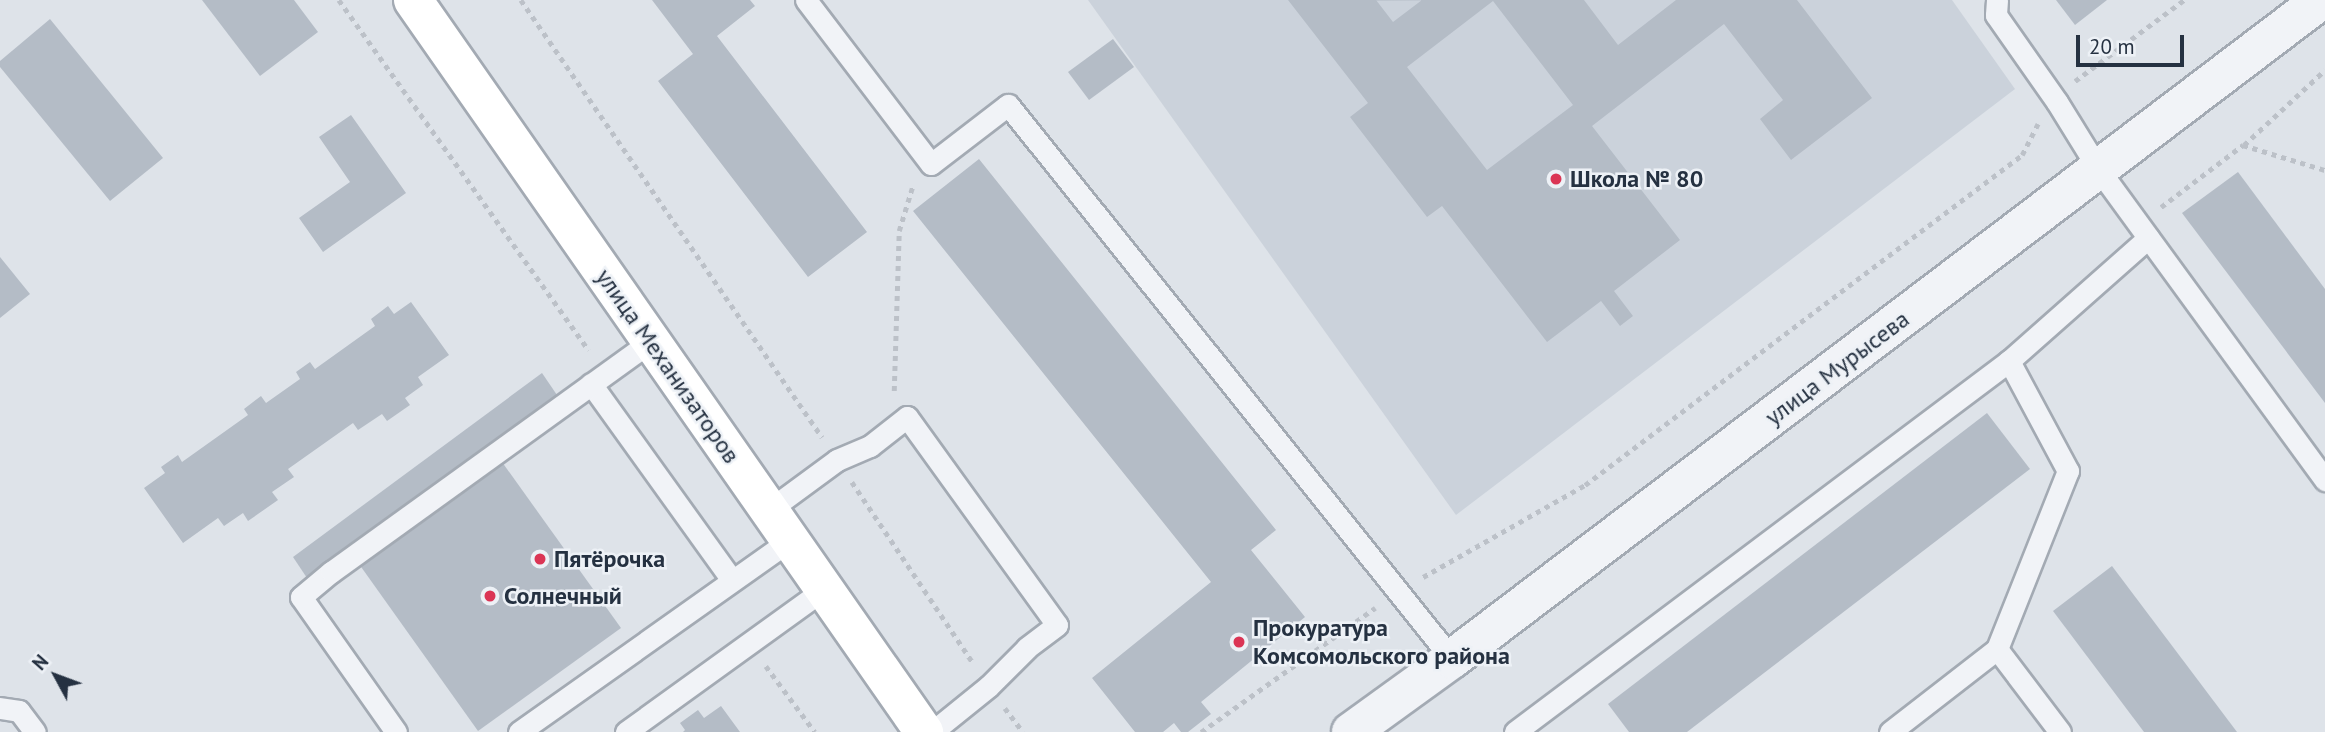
<!DOCTYPE html>
<html>
<head>
<meta charset="utf-8">
<style>
	body { margin:0 }
	#map { position:relative; width:2325px; height:732px; overflow:hidden; background:#dee3e9; font-family:"PT Sans",sans-serif }
	div>[style] { position:absolute }
	[style*='--x'] { left:calc(var(--x)*1px); top:calc(var(--y)*1px); width:calc(var(--w)*1px); rotate:calc(var(--a)*1deg) }
	.built>* { inset:0; background:#cbd2db }
	.building>* { inset:0; background:#b4bcc6 }
	.path>* { height:4.5px; margin-top:-2.25px; transform-origin:0; background:repeating-linear-gradient(90deg,#bcc1c8 0 5px,transparent 0 10px) }
	.roads { filter:drop-shadow(2px 0 #a3aab3) drop-shadow(-2px 0 #a3aab3) drop-shadow(0 2px #a3aab3) drop-shadow(0 -2px #a3aab3) }
	.service>* { height:21px; margin:-10.5px; padding:0 10.5px; transform-origin:10.5px; border-radius:10.5px; background:#f1f3f7 }
	.tertiary>* { height:38px; margin:-19px; padding:0 19px; transform-origin:19px; border-radius:19px; background:#f1f3f7 }
	.secondary>* { height:38px; margin:-19px; padding:0 19px; transform-origin:19px; border-radius:19px; background:#fff }
	.dots>* { width:19px; height:19px; translate:-50% -50%; box-sizing:border-box; border:4px solid #edf1f6; border-radius:50% }
	span { translate:-50% -50%; white-space:nowrap; text-align:center; line-height:1.15; -webkit-text-stroke:5px #edf1f6; paint-order:stroke }
	.poi-label { font-size:24px; color:#253141; font-weight:700 }
	.left { translate:0 -50%; text-align:left }
	.street-label { font-size:24px; color:#253141 }
	.north { position:absolute; left:21px; top:641px; width:70px; height:70px; -webkit-text-stroke:5px #edf1f6; paint-order:stroke; rotate:311deg; font-size:19px; font-weight:700; line-height:28px; text-align:center; color:#253141 }
	.north::after { content:''; display:block; margin:auto; width:24px; height:32px; background:#253141; clip-path:polygon(50% 0,100% 100%,50% 72%,0 100%) }
	.scale { position:absolute; left:2076px; top:35px; width:108px; height:32px; box-sizing:border-box; border:4px solid #253141; border-top:0; padding-left:9px; font-size:21px; line-height:24px; white-space:nowrap; color:#253141; -webkit-text-stroke:5px #edf1f6; paint-order:stroke }
</style>
</head>
<body>
<div id="map">
	<div class="built">
		<i style="clip-path:polygon(1088px 0,1952px 0,2015px 89px,1456px 515px)"></i>
	</div>
	<div class="building">
		<i style="clip-path:polygon(202px 0,294px 0,318px 32px,260px 76px)"></i>
		<i style="clip-path:polygon(652px 0,750px 0,755px 6px,717px 36px,867px 232px,808px 277px,658px 81px,693px 54px)"></i>
		<i style="clip-path:polygon(evenodd,1288px 0,1376px 0,1393px 22px,1422px 0,1584px 0,1618px 45px,1676px 0,1797px 0,1872px 98px,1791px 160px,1760px 119px,1783px 100px,1724px 24px,1592px 126px,1680px 240px,1614px 291px,1633px 316px,1620px 326px,1601px 301px,1547px 342px,1442px 206px,1427px 217px,1350px 117px,1368px 103px,1288px 0,1493px 1px,1573px 105px,1487px 170px,1407px 67px,1493px 1px)"></i>
		<i style="clip-path:polygon(2056px 0,2107px 0,2075px 25px)"></i>
		<i style="clip-path:polygon(50px 19px,163px 158px,110px 201px,0 67px,0 61px)"></i>
		<i style="clip-path:polygon(1113px 39px,1134px 67px,1089px 100px,1068px 72px)"></i>
		<i style="clip-path:polygon(351px 115px,406px 193px,323px 252px,299px 218px,350px 182px,319px 137px)"></i>
		<i style="clip-path:polygon(979px 159px,1276px 530px,1251px 550px,1305px 617px,1201px 702px,1211px 714px,1188px 732px,1181px 732px,1174px 723px,1163px 732px,1135px 732px,1092px 678px,1211px 582px,913px 211px)"></i>
		<i style="clip-path:polygon(2238px 172px,2325px 289px,2325px 403px,2182px 213px)"></i>
		<i style="clip-path:polygon(0 257px,30px 294px,0 318px)"></i>
		<i style="clip-path:polygon(411px 302px,449px 355px,418px 377px,423px 385px,405px 398px,410px 405px,387px 421px,382px 414px,358px 430px,353px 423px,288px 469px,294px 477px,272px 492px,278px 500px,248px 521px,243px 513px,224px 526px,218px 518px,183px 543px,144px 488px,165px 473px,161px 467px,178px 455px,182px 462px,248px 415px,244px 409px,261px 396px,266px 403px,300px 379px,296px 372px,310px 362px,315px 369px,375px 326px,371px 319px,388px 306px,394px 314px)"></i>
		<i style="clip-path:polygon(542px 373px,557px 395px,307px 578px,293px 557px)"></i>
		<i style="clip-path:polygon(1987px 413px,2030px 469px,1687px 732px,1629px 732px,1608px 704px)"></i>
		<i style="clip-path:polygon(502px 462px,621px 628px,478px 731px,359px 564px)"></i>
		<i style="clip-path:polygon(2112px 566px,2237px 732px,2144px 732px,2053px 611px)"></i>
		<i style="clip-path:polygon(721px 706px,740px 732px,683px 732px,685px 730px,680px 723px,698px 710px,704px 718px)"></i>
	</div>
	<div class="path">
		<i style="--x:339;--y:0;--w:430;--a:54.5"></i>
		<i style="--x:521;--y:0;--w:531;--a:55.44"></i>
		<i style="--x:2075;--y:81;--w:136;--a:-36.6"></i>
		<i style="--x:2244;--y:145;--w:110;--a:-42.8"></i>
		<i style="--x:2161;--y:207;--w:103;--a:-37.1"></i>
		<i style="--x:2243;--y:145;--w:86;--a:17"></i>
		<i style="--x:894;--y:391;--w:160;--a:-88.2"></i>
		<i style="--x:899;--y:231;--w:48;--a:-73.1"></i>
		<i style="--x:852;--y:482;--w:216;--a:56.2"></i>
		<i style="--x:1423;--y:577;--w:186;--a:-29.6"></i>
		<i style="--x:1585;--y:485;--w:548;--a:-37.06"></i>
		<i style="--x:2022;--y:155;--w:35;--a:-63"></i>
		<i style="--x:766;--y:666;--w:82;--a:53.4"></i>
		<i style="--x:1005;--y:708;--w:30;--a:53"></i>
		<i style="--x:1201;--y:732;--w:214;--a:-35.5"></i>
	</div>
	<div class="roads">
		<div class="service">
			<i style="--x:806;--y:0;--w:206;--a:52.7"></i>
			<i style="--x:931;--y:164;--w:97;--a:-37.5"></i>
			<i style="--x:1008;--y:105;--w:710;--a:51.29"></i>
			<i style="--x:1997;--y:0;--w:15;--a:94"></i>
			<i style="--x:1996;--y:15;--w:106;--a:55"></i>
			<i style="--x:2057;--y:102;--w:80;--a:58.3"></i>
			<i style="--x:2099;--y:170;--w:384;--a:53.9"></i>
			<i style="--x:591;--y:384;--w:241;--a:54.3"></i>
			<i style="--x:769;--y:510;--w:84;--a:-36.3"></i>
			<i style="--x:837;--y:460;--w:36;--a:-23"></i>
			<i style="--x:870;--y:446;--w:47;--a:-38.1"></i>
			<i style="--x:907;--y:417;--w:256;--a:54.2"></i>
			<i style="--x:1057;--y:625;--w:38;--a:143"></i>
			<i style="--x:1027;--y:648;--w:54;--a:135"></i>
			<i style="--x:989;--y:686;--w:73;--a:141.1"></i>
			<i style="--x:1997;--y:649;--w:104;--a:52.8"></i>
			<i style="--x:0;--y:708;--w:19;--a:9"></i>
			<i style="--x:19;--y:711;--w:26;--a:53"></i>
			<i style="--x:396;--y:732;--w:165;--a:-125.1"></i>
			<i style="--x:301;--y:597;--w:39;--a:-40"></i>
			<i style="--x:331;--y:572;--w:395;--a:-35.8"></i>
			<i style="--x:519;--y:732;--w:332;--a:-35.3"></i>
			<i style="--x:626;--y:732;--w:244;--a:-35.8"></i>
			<i style="--x:1515;--y:732;--w:618;--a:-36.91"></i>
			<i style="--x:2009;--y:361;--w:186;--a:-41.5"></i>
			<i style="--x:1890;--y:732;--w:135;--a:-37.8"></i>
			<i style="--x:1997;--y:649;--w:192;--a:-68.3"></i>
			<i style="--x:2068;--y:471;--w:125;--a:-118.2"></i>
		</div>
		<div class="tertiary">
			<i style="--x:1351;--y:732;--w:125;--a:-35.9"></i>
			<i style="--x:1452;--y:659;--w:1091;--a:-37.17"></i>
		</div>
		<div class="secondary">
			<i style="--x:413;--y:0;--w:893;--a:55.08"></i>
		</div>
	</div>
	<div class="dots">
		<i style="left:1556px;top:179px;background:#db3555"></i>
		<i style="left:540px;top:559px;background:#db3555"></i>
		<i style="left:490px;top:596px;background:#db3555"></i>
		<i style="left:1239px;top:642px;background:#db3555"></i>
	</div>
	<div class="poi-label">
		<span class="left" style="left:1570px;top:179px">Школа № 80</span>
		<span class="left" style="left:554px;top:559px">Пятёрочка</span>
		<span class="left" style="left:504px;top:596px">Солнечный</span>
		<span class="left" style="left:1253px;top:642px">Прокуратура<br>Комсомольского района</span>
	</div>
	<div class="street-label">
		<span style="left:668px;top:366px;rotate:55deg">улица Механизаторов</span>
		<span style="left:1837px;top:368px;rotate:-37deg">улица Мурысева</span>
	</div>
	<div class="north">N</div>
	<div class="scale">20 m</div>
</div>
</body>
</html>
